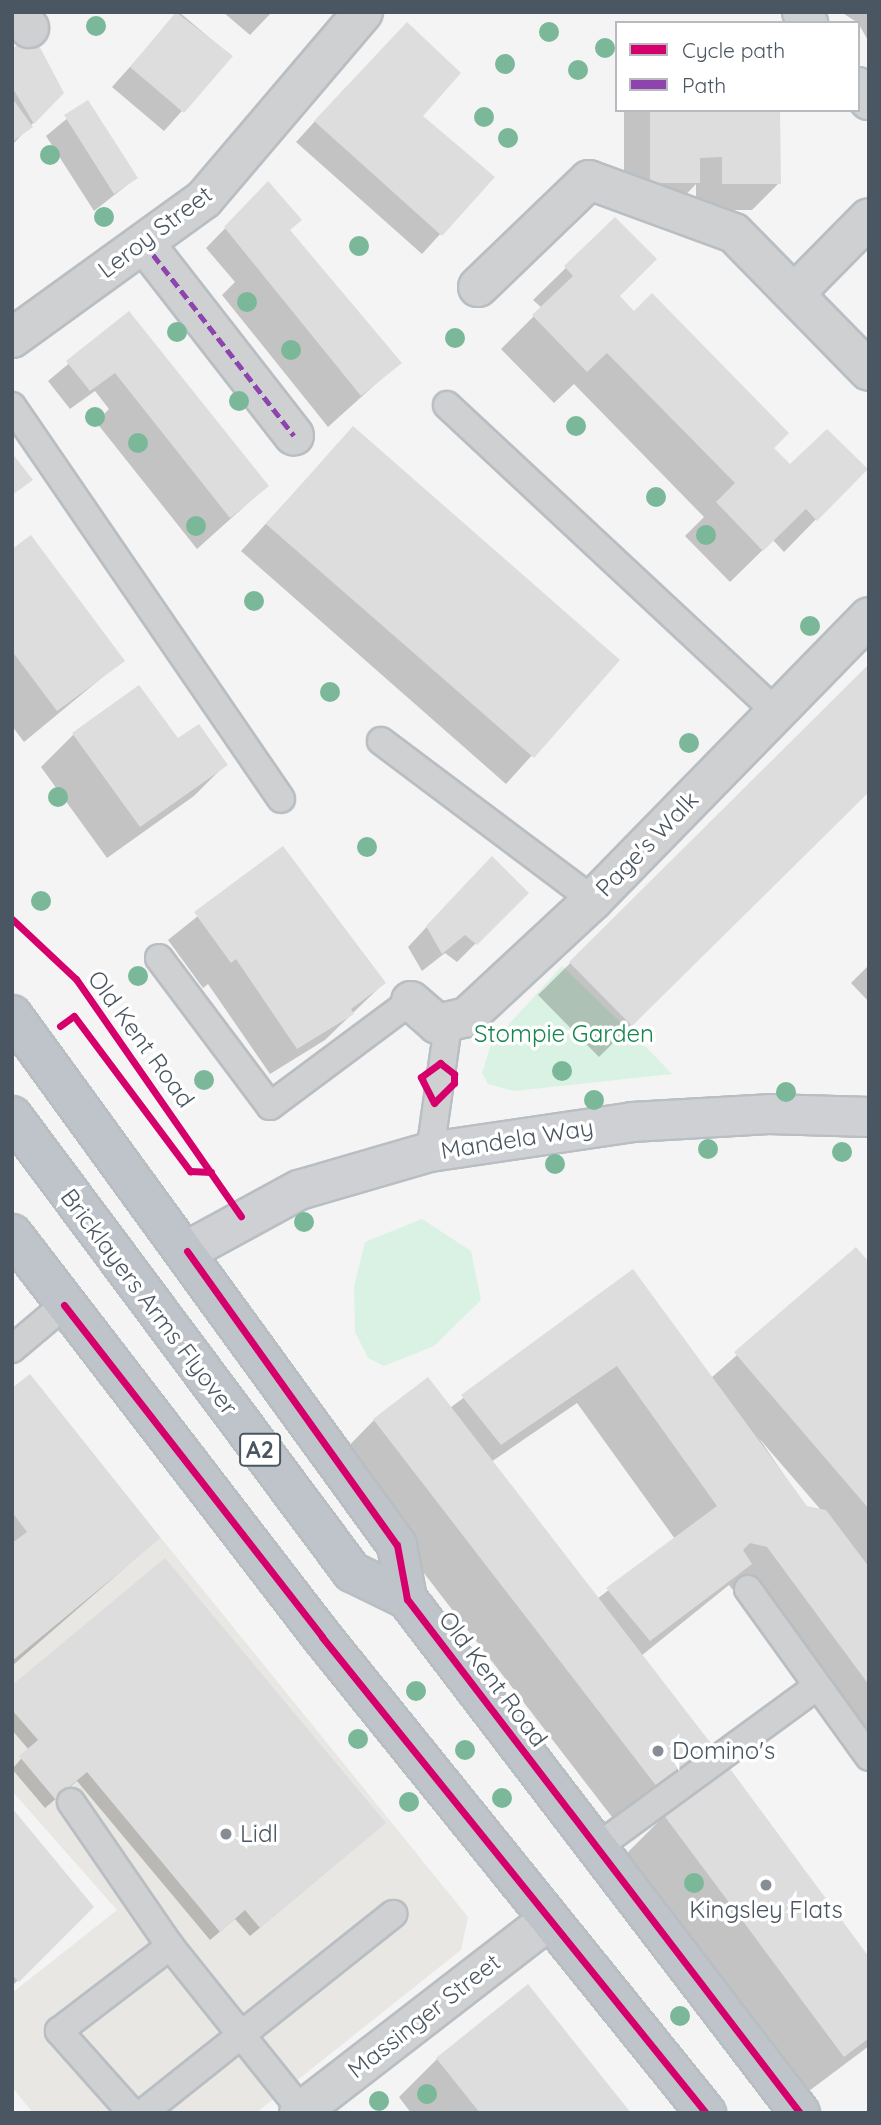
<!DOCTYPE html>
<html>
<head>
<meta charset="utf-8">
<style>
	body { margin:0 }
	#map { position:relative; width:881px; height:2125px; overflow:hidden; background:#f4f4f4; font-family:Quicksand,sans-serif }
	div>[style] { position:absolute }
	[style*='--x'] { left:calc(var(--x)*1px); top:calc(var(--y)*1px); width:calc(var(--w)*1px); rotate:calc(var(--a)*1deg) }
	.commercial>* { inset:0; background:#e8e7e3 }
	.green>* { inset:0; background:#d9f2e3 }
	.shadow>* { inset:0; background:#0003 }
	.building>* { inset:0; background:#ddddde }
	.roads { filter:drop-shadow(2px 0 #b9bec3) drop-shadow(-2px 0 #b9bec3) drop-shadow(0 2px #b9bec3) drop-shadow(0 -2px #b9bec3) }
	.lane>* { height:26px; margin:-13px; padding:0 13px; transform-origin:13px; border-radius:13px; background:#ced0d2 }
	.street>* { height:38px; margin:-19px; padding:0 19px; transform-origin:19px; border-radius:19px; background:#ced0d2 }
	.secondary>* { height:38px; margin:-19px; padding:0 19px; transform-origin:19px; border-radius:19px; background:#ced0d4 }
	.highway>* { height:38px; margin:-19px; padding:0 19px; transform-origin:19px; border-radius:19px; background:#bec4c9 }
	.quiet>* { height:5px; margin-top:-2.5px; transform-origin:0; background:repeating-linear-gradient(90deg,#8e44ad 0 10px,transparent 0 15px) }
	.cycleway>* { height:7px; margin:-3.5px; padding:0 3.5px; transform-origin:3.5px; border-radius:3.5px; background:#d6006c }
	.trees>* { width:20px; height:20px; margin:-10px; border-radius:50%; background:#7ab899 }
	.dots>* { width:19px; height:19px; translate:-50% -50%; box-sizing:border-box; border:4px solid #fff; border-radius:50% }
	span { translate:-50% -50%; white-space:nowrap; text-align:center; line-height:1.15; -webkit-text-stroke:7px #fff; paint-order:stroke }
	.shield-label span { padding:2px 5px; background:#fff; border:2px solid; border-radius:5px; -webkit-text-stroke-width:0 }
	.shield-label { font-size:23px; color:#4a5661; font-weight:700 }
	.street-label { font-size:24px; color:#4a5661 }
	.park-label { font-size:24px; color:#17864f }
	.poi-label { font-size:24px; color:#4a5661 }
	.left { translate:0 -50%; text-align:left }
	.frame { position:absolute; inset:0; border:14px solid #4a5661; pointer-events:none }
	.legend { position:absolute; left:615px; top:21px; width:245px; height:91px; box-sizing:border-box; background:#fff; border:2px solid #b7bbc0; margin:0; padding:9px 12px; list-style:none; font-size:21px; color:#4a5661 }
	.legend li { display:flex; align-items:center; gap:14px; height:35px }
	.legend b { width:35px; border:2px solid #b7bbc0 }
</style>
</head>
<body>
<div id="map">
	<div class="commercial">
		<i style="clip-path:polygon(161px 1538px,468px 1917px,461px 1950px,256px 2113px,33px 2113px,12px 2087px,12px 1993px,117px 1910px,12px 1791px,12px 1661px)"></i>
	</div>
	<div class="green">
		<i style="clip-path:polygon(562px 966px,649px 1050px,672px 1074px,514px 1091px,488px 1084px,482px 1073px,491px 1044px)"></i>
		<i style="clip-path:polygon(422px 1219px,471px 1251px,481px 1300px,434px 1346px,384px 1366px,368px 1358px,355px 1332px,354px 1287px,365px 1242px)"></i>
	</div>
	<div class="shadow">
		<i style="clip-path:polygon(179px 12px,231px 56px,164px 131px,112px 87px)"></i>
		<i style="clip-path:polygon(223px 12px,272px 12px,250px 35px)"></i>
		<i style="clip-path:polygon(841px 12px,869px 12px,869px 42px,858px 23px)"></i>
		<i style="clip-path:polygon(12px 50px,62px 93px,12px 145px)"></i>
		<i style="clip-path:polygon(347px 86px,492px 177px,422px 254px,296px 142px)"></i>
		<i style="clip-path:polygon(87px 102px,136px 178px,94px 211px,46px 136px)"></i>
		<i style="clip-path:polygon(624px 110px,779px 110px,779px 183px,752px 210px,696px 210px,696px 184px,672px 209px,624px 209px)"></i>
		<i style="clip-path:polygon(268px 184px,288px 231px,399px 363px,328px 427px,222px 295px,235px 282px,206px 248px)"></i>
		<i style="clip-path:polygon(615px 220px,618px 296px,790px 467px,865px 469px,784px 552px,773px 540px,730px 582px,685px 536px,704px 517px,574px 384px,554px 403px,501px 349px,542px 308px,533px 300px)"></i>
		<i style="clip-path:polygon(129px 313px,267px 486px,197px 549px,96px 422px,109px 409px,95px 391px,70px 409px,48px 381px)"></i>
		<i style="clip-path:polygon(353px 428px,618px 660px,506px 784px,241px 551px)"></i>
		<i style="clip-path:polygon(12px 552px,122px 661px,24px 742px,12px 726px)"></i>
		<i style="clip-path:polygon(869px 667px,869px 790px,599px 1057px,538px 995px)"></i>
		<i style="clip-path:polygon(74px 734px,226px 764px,194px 796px,107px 858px,41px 767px)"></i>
		<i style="clip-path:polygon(283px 848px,384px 983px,325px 1040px,270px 1074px,208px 984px,203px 988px,168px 940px)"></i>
		<i style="clip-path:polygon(473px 877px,526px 893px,457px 962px,445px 953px,422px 971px,408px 947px)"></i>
		<i style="clip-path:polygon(869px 965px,869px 1002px,851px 983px)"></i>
		<i style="clip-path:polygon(evenodd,856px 1250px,869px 1264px,869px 1769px,729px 1585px,641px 1656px,713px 1750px,622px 1830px,336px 1459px,374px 1420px,450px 1408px,632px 1271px,711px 1378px,856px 1250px,577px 1403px,675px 1539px,597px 1599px,491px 1462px,577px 1403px,856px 1250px,758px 1437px,821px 1510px,806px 1507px,758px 1437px)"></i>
		<i style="clip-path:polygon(12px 1390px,159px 1538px,12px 1666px)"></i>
		<i style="clip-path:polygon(12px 1687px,374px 1832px,250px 1936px,235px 1919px,210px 1940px,77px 1781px,45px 1808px,12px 1769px,29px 1750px,12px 1730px)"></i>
		<i style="clip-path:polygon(12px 1811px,92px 1907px,12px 1986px)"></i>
		<i style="clip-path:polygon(665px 1815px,869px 1960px,869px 2046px,805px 2094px,626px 1854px)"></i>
		<i style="clip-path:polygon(437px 2059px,629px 2113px,411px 2113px,399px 2097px)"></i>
	</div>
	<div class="building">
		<i style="clip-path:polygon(176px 12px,233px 56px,184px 113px,130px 67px)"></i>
		<i style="clip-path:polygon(407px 22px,461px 73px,423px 116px,495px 177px,442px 236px,314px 121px)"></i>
		<i style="clip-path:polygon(35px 38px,64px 93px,34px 124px,12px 87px,12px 48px)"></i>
		<i style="clip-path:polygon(12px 98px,33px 127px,12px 142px)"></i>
		<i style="clip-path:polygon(88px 100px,138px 178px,114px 194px,64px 115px)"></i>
		<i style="clip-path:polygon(650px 110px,780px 110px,781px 184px,722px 184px,722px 157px,700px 158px,700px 183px,650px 183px)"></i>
		<i style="clip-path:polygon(268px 181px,302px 220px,290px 230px,402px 363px,361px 396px,224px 227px)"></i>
		<i style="clip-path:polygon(615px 217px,657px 259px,620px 296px,634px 311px,652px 293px,789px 433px,774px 448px,790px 464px,827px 429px,868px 469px,817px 521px,806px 509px,763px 551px,716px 502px,735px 483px,607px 353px,587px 372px,532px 315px,573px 276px,564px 266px)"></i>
		<i style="clip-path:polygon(129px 311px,269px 486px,230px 518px,115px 373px,90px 391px,66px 361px)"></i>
		<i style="clip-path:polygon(353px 426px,620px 660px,534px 758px,266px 524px)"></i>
		<i style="clip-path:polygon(12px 453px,33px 480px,12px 495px)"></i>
		<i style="clip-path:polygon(31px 535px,125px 661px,57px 711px,12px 651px,12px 549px)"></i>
		<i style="clip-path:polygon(869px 664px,869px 792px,632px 1026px,569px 962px)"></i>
		<i style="clip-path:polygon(139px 685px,178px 738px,199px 724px,228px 765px,140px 827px,72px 733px)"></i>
		<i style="clip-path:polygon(283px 846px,386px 983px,351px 1009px,354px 1014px,297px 1049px,236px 959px,231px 963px,194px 912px)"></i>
		<i style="clip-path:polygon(492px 856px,529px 893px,477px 945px,465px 935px,442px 954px,426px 926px)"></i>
		<i style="clip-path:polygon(856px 1247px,869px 1262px,869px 1509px,734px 1352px)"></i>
		<i style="clip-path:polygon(633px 1269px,807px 1506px,826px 1510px,869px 1567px,869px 1685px,767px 1547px,750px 1543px,743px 1550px,752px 1564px,650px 1641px,606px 1588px,717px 1506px,617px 1366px,501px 1445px,461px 1395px)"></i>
		<i style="clip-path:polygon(30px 1374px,161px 1538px,12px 1661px,12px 1543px,27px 1532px,12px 1512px,12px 1388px)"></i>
		<i style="clip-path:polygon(428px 1377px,716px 1750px,661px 1792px,373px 1419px)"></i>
		<i style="clip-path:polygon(165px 1558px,386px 1823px,260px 1928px,245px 1910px,220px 1932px,87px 1772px,55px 1799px,19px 1756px,38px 1740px,12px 1710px,12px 1685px)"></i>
		<i style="clip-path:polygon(728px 1766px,869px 1957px,869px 2038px,844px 2057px,663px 1814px)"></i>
		<i style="clip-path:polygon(12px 1808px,94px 1907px,19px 1982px,12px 1975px)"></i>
		<i style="clip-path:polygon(528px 1984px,631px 2113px,480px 2113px,436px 2058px)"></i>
	</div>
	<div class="roads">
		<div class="lane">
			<i style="--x:447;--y:405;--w:450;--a:43"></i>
			<i style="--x:12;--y:406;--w:476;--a:55.6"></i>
			<i style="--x:381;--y:741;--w:265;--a:36.9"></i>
			<i style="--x:159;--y:958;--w:185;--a:53.1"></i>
			<i style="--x:270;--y:1106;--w:176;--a:-36.7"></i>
			<i style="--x:430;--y:1152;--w:127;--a:-81.9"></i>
			<i style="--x:12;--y:1349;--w:68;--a:-40.2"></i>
			<i style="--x:748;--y:1589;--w:207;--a:54.2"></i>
			<i style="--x:71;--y:1802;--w:175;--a:55.5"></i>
			<i style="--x:170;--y:1946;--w:211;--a:51.3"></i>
			<i style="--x:596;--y:1848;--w:274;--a:-36.2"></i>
			<i style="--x:132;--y:2113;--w:110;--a:-131.7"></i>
			<i style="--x:59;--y:2031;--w:140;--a:-37.4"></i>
			<i style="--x:143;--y:2113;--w:320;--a:-38.5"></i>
		</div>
		<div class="street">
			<i style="--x:17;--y:12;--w:20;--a:53"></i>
			<i style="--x:802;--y:12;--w:13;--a:61"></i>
			<i style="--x:858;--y:87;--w:17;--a:50"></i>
			<i style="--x:144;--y:243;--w:244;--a:52.1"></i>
			<i style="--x:478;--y:287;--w:154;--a:-43.9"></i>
			<i style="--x:589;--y:180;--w:154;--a:20.1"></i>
			<i style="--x:734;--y:233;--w:193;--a:45.6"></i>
			<i style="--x:795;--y:293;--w:105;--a:-45.4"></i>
			<i style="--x:12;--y:338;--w:237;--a:-35.9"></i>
			<i style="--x:204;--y:199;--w:245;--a:-49.6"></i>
			<i style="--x:411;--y:1001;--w:35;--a:41"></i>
			<i style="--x:437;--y:1024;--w:31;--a:-13"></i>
			<i style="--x:467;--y:1017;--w:172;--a:-42.9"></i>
			<i style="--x:593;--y:900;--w:395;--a:-45.7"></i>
			<i style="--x:299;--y:2113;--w:316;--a:-37.7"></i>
		</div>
		<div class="secondary">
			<i style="--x:187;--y:1251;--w:128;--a:-28.6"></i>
			<i style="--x:299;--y:1190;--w:136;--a:-16.2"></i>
			<i style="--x:430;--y:1152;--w:204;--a:-8.4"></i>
			<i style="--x:632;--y:1122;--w:137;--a:-3.3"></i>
			<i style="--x:769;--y:1114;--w:100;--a:1.7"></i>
		</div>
		<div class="highway">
			<i style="--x:12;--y:1015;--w:655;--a:54"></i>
			<i style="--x:397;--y:1545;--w:55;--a:79.5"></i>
			<i style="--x:407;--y:1599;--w:647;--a:52.6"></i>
			<i style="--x:12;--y:1116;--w:569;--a:53.29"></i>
			<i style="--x:352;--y:1572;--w:61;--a:26.1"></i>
			<i style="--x:12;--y:1234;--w:508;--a:52.43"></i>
			<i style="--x:322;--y:1637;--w:612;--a:51.11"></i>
		</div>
	</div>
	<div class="quiet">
		<i style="--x:144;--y:243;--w:244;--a:52.1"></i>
	</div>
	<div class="cycleway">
		<i style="--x:12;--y:919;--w:88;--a:43.2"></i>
		<i style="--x:76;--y:979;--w:289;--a:55.2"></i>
		<i style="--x:60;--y:1026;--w:17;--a:-36"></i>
		<i style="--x:74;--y:1016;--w:194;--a:53.2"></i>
		<i style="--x:190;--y:1171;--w:21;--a:3"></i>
		<i style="--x:440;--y:1063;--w:18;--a:38"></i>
		<i style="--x:454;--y:1074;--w:9;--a:90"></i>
		<i style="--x:454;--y:1083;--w:28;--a:135"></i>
		<i style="--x:434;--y:1103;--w:29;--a:-117"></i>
		<i style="--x:421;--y:1077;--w:24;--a:-36"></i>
		<i style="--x:187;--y:1251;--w:361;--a:54.5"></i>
		<i style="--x:397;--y:1545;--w:55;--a:79.5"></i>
		<i style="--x:407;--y:1599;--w:647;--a:52.6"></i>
		<i style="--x:64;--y:1305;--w:420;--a:52.1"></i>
		<i style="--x:322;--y:1637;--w:612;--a:51.11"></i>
	</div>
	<div class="trees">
		<i style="left:96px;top:26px"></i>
		<i style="left:549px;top:32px"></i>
		<i style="left:605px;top:48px"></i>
		<i style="left:505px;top:64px"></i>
		<i style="left:578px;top:70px"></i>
		<i style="left:484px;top:117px"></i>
		<i style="left:508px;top:138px"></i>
		<i style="left:50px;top:155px"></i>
		<i style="left:104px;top:217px"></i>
		<i style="left:359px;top:246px"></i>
		<i style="left:247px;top:302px"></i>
		<i style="left:177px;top:332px"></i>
		<i style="left:455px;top:338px"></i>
		<i style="left:291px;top:350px"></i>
		<i style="left:239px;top:401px"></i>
		<i style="left:95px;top:417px"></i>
		<i style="left:576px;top:426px"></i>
		<i style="left:138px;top:443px"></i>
		<i style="left:656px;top:497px"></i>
		<i style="left:196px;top:526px"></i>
		<i style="left:706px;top:535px"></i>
		<i style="left:254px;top:601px"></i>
		<i style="left:810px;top:626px"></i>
		<i style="left:330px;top:692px"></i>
		<i style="left:689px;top:743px"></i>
		<i style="left:58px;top:797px"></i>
		<i style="left:367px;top:847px"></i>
		<i style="left:41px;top:901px"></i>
		<i style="left:138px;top:976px"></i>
		<i style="left:562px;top:1071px"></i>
		<i style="left:204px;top:1080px"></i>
		<i style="left:786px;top:1092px"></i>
		<i style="left:594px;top:1100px"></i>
		<i style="left:708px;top:1149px"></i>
		<i style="left:842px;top:1152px"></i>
		<i style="left:555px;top:1164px"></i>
		<i style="left:304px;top:1222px"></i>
		<i style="left:416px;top:1691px"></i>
		<i style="left:358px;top:1739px"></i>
		<i style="left:465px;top:1750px"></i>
		<i style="left:502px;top:1798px"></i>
		<i style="left:409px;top:1802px"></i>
		<i style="left:694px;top:1883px"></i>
		<i style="left:680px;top:2016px"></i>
		<i style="left:427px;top:2094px"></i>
		<i style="left:379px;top:2101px"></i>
	</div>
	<div class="dots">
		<i style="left:658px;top:1751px;background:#868d94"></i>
		<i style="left:226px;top:1834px;background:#868d94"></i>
		<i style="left:766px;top:1885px;background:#868d94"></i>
	</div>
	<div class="shield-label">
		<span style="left:260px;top:1450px">A2</span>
	</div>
	<div class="street-label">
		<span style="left:155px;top:232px;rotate:-37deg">Leroy Street</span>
		<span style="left:647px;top:844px;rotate:-46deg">Page's Walk</span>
		<span style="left:141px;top:1039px;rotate:54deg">Old Kent Road</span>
		<span style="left:517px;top:1139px;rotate:-9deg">Mandela Way</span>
		<span style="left:149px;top:1302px;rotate:53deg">Bricklayers Arms Flyover</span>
		<span style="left:493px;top:1679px;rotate:53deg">Old Kent Road</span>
		<span style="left:424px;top:2016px;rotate:-38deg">Massinger Street</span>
	</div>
	<div class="park-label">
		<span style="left:564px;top:1034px">Stompie Garden</span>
	</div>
	<div class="poi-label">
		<span class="left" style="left:672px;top:1751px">Domino's</span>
		<span class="left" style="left:240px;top:1834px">Lidl</span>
		<span style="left:766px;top:1910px">Kingsley Flats</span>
	</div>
	<div class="frame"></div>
	<ul class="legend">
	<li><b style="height:9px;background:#d6006c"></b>Cycle path</li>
	<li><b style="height:9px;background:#8e44ad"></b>Path</li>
	</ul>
</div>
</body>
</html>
